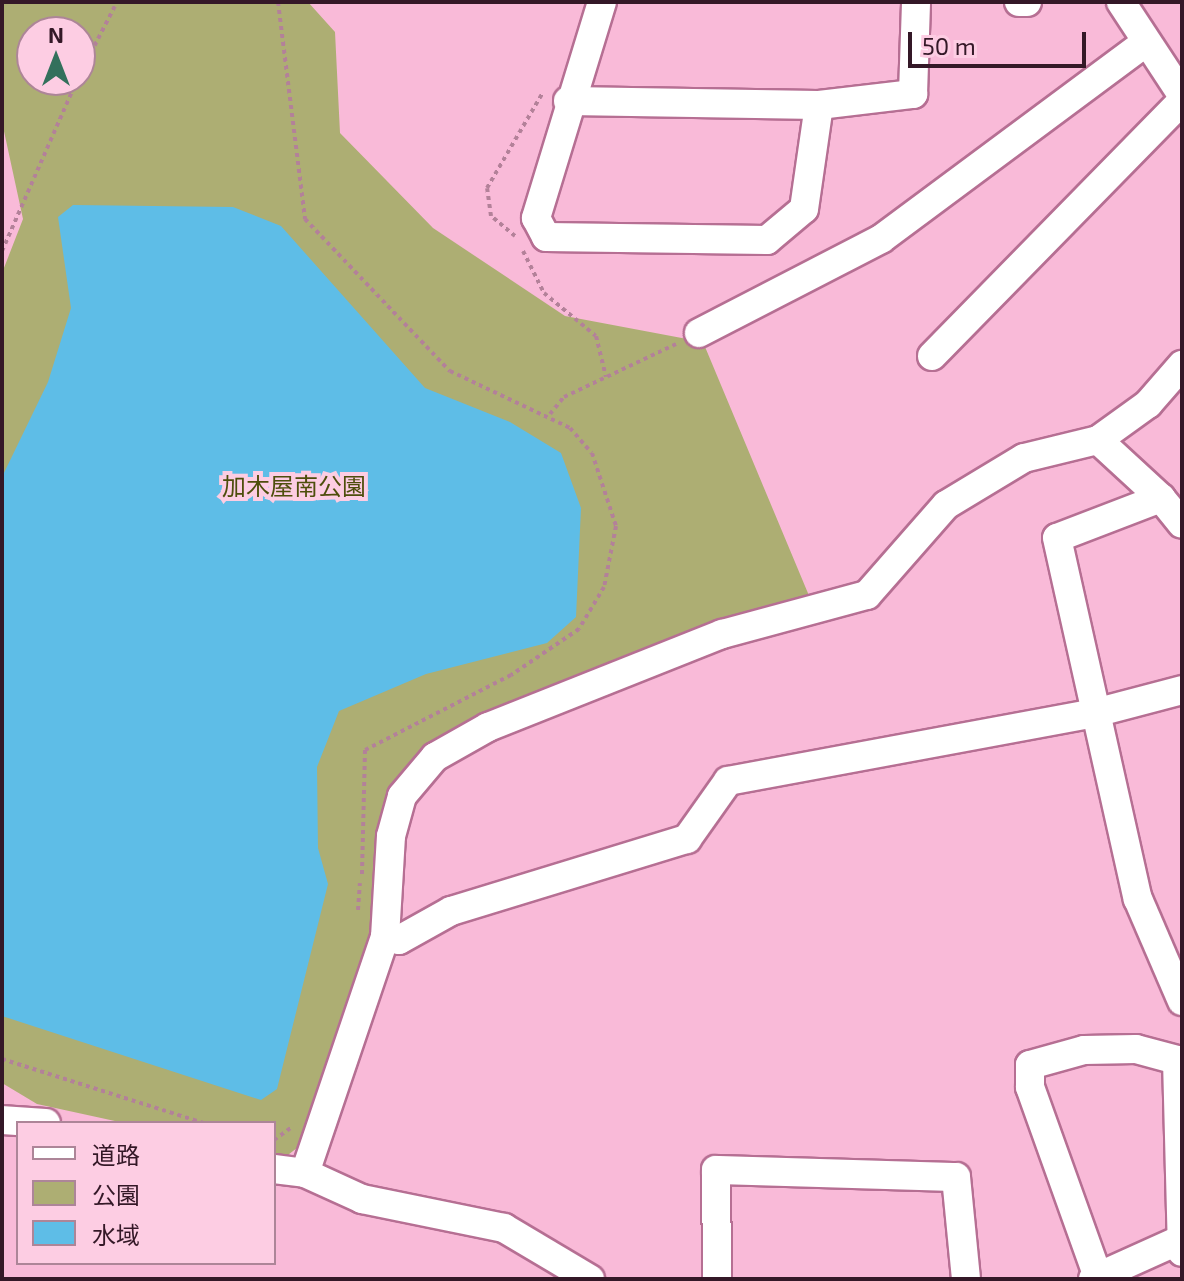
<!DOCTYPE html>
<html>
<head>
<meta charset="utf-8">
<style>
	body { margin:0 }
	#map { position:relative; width:1184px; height:1281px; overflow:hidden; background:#f9bad8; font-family:"Exo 2","Noto Sans JP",sans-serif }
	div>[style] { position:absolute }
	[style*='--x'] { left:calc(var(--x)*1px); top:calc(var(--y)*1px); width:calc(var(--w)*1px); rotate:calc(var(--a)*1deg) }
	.green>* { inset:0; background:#adae73 }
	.water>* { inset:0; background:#5ebde7 }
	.path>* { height:4px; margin-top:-2px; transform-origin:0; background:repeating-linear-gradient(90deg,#b38199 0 4px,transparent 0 8px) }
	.roads { filter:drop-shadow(2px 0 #b66f93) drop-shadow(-2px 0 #b66f93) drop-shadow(0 2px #b66f93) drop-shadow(0 -2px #b66f93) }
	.minor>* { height:28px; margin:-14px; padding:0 14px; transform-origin:14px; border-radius:14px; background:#fff }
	span { translate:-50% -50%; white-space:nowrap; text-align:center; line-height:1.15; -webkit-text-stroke:8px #fdcde3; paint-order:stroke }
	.park-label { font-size:24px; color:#4e4e0c }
	.frame { position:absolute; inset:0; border:4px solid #341827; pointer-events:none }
	.legend { position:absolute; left:16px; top:1121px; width:260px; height:144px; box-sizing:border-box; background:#fdcde3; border:2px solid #ad8598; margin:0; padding:10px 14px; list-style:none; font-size:24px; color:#341827 }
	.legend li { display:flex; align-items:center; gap:16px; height:40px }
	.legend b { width:40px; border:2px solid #ad8598 }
	.north { position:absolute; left:16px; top:16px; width:80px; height:80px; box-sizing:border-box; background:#fdcde3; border:2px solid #ad8598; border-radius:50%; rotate:0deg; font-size:22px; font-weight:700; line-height:32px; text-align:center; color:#341827 }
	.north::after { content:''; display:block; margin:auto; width:28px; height:36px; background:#33705c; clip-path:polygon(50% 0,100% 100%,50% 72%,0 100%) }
	.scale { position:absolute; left:908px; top:32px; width:178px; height:36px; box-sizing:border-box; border:4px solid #341827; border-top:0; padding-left:10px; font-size:24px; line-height:28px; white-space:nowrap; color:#341827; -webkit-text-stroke:6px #fdcde3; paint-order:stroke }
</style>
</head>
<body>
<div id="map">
	<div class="green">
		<i style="clip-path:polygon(evenodd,2px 2px,308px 2px,335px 32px,340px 133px,433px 228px,565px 316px,703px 342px,810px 598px,432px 745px,306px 1141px,284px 1158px,274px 1155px,274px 1123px,124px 1123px,37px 1104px,2px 1083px,2px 273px,23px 219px,2px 122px,2px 2px,32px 32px,80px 32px,80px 80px,32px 80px,32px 32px)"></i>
	</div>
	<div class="water">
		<i style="clip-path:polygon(73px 205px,233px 207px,281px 226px,425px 388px,510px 422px,561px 453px,581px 508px,576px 617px,547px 643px,426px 674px,339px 711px,317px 767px,318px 848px,328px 884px,277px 1089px,261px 1100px,2px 1016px,2px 477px,48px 382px,71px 308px,58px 217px)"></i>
	</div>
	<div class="path">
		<i style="--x:278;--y:2;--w:219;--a:82.9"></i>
		<i style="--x:305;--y:219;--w:210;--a:46.4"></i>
		<i style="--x:450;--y:371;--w:133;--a:25.4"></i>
		<i style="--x:570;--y:428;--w:33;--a:49"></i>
		<i style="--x:592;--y:453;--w:77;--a:71.8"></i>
		<i style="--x:616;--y:526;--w:62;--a:101.1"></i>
		<i style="--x:604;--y:587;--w:49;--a:120.8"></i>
		<i style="--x:579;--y:629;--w:82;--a:145.9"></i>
		<i style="--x:511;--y:675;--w:164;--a:152.8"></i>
		<i style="--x:365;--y:750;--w:124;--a:91.4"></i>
		<i style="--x:80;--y:74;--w:81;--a:-62.8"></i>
		<i style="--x:515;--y:236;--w:31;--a:-140"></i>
		<i style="--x:491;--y:216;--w:28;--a:-98"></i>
		<i style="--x:487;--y:188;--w:111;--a:-59.7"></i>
		<i style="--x:2;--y:251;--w:187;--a:-66.3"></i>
		<i style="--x:523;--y:251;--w:47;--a:63.4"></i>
		<i style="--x:544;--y:293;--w:67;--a:39.6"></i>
		<i style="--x:596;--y:336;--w:42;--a:76.3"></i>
		<i style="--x:550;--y:414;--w:22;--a:-51"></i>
		<i style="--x:564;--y:397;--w:124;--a:-25.3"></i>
		<i style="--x:358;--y:910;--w:27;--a:-86"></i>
		<i style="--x:2;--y:1059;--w:212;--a:17.6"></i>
		<i style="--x:274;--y:1140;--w:22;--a:-36"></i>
	</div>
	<div class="roads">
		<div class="minor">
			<i style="--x:602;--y:2;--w:226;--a:107"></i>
			<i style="--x:536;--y:218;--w:21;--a:62"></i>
			<i style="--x:546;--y:237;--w:221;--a:0.8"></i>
			<i style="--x:767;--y:240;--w:48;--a:-40"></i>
			<i style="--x:804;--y:209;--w:105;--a:-81.8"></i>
			<i style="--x:819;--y:105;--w:95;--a:-6.7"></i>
			<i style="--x:913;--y:94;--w:92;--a:-88.1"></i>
			<i style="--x:1019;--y:2;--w:8;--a:0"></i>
			<i style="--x:1121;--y:2;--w:111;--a:56.7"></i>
			<i style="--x:568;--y:101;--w:251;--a:0.9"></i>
			<i style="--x:699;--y:333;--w:205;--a:-27.3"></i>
			<i style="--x:881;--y:239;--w:330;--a:-36.6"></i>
			<i style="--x:932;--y:356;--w:357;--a:-45.6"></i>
			<i style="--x:1098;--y:440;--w:86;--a:42.6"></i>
			<i style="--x:1161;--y:498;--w:111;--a:159"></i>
			<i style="--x:1057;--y:538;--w:370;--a:77.4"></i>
			<i style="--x:1138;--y:899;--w:111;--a:66.7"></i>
			<i style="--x:1161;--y:498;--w:33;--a:51"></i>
			<i style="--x:385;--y:937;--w:14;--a:12"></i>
			<i style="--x:399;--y:940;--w:60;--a:-29.1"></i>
			<i style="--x:451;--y:911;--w:247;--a:-17"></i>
			<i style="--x:687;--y:839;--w:71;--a:-54.7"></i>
			<i style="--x:728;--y:781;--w:373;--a:-10.5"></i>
			<i style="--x:1095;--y:713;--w:90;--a:-14.8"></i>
			<i style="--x:2;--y:1120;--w:44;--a:3.9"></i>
			<i style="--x:274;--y:1169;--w:31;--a:7"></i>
			<i style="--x:305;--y:1173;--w:63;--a:24.5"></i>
			<i style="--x:362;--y:1199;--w:145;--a:11.5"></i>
			<i style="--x:504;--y:1228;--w:100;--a:30.7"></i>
			<i style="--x:305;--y:1173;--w:249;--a:-71.3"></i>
			<i style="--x:385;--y:937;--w:101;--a:-86.6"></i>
			<i style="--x:391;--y:836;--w:41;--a:-74.6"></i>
			<i style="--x:402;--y:796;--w:51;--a:-49.8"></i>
			<i style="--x:435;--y:757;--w:61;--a:-29.5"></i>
			<i style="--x:488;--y:727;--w:252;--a:-21.7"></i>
			<i style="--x:722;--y:634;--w:150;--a:-15.1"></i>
			<i style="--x:867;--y:595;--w:120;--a:-48.7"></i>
			<i style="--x:946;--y:505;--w:91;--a:-31.1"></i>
			<i style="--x:1024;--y:458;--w:76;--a:-13.7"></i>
			<i style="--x:1098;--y:440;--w:62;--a:-35.8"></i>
			<i style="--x:1148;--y:404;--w:52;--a:-48.9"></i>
			<i style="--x:1098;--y:1277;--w:202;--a:-109.7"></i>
			<i style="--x:1030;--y:1087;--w:22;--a:-90"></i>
			<i style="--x:1030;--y:1065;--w:56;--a:-15.5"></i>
			<i style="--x:1084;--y:1050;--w:52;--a:-1.1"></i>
			<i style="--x:1136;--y:1049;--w:42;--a:15"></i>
			<i style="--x:1177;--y:1060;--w:192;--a:88.5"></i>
			<i style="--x:717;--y:1279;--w:109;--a:-90.5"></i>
			<i style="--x:716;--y:1170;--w:240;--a:1.7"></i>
			<i style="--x:956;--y:1177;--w:102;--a:84.4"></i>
			<i style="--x:1093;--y:1279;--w:98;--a:-24.2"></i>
		</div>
	</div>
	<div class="park-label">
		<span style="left:294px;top:486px">加木屋南公園</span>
	</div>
	<div class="frame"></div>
	<ul class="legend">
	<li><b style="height:10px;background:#fff"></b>道路</li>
	<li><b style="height:22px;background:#adae73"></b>公園</li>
	<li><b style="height:22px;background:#5ebde7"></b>水域</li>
	</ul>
	<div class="north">N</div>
	<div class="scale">50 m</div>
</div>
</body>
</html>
